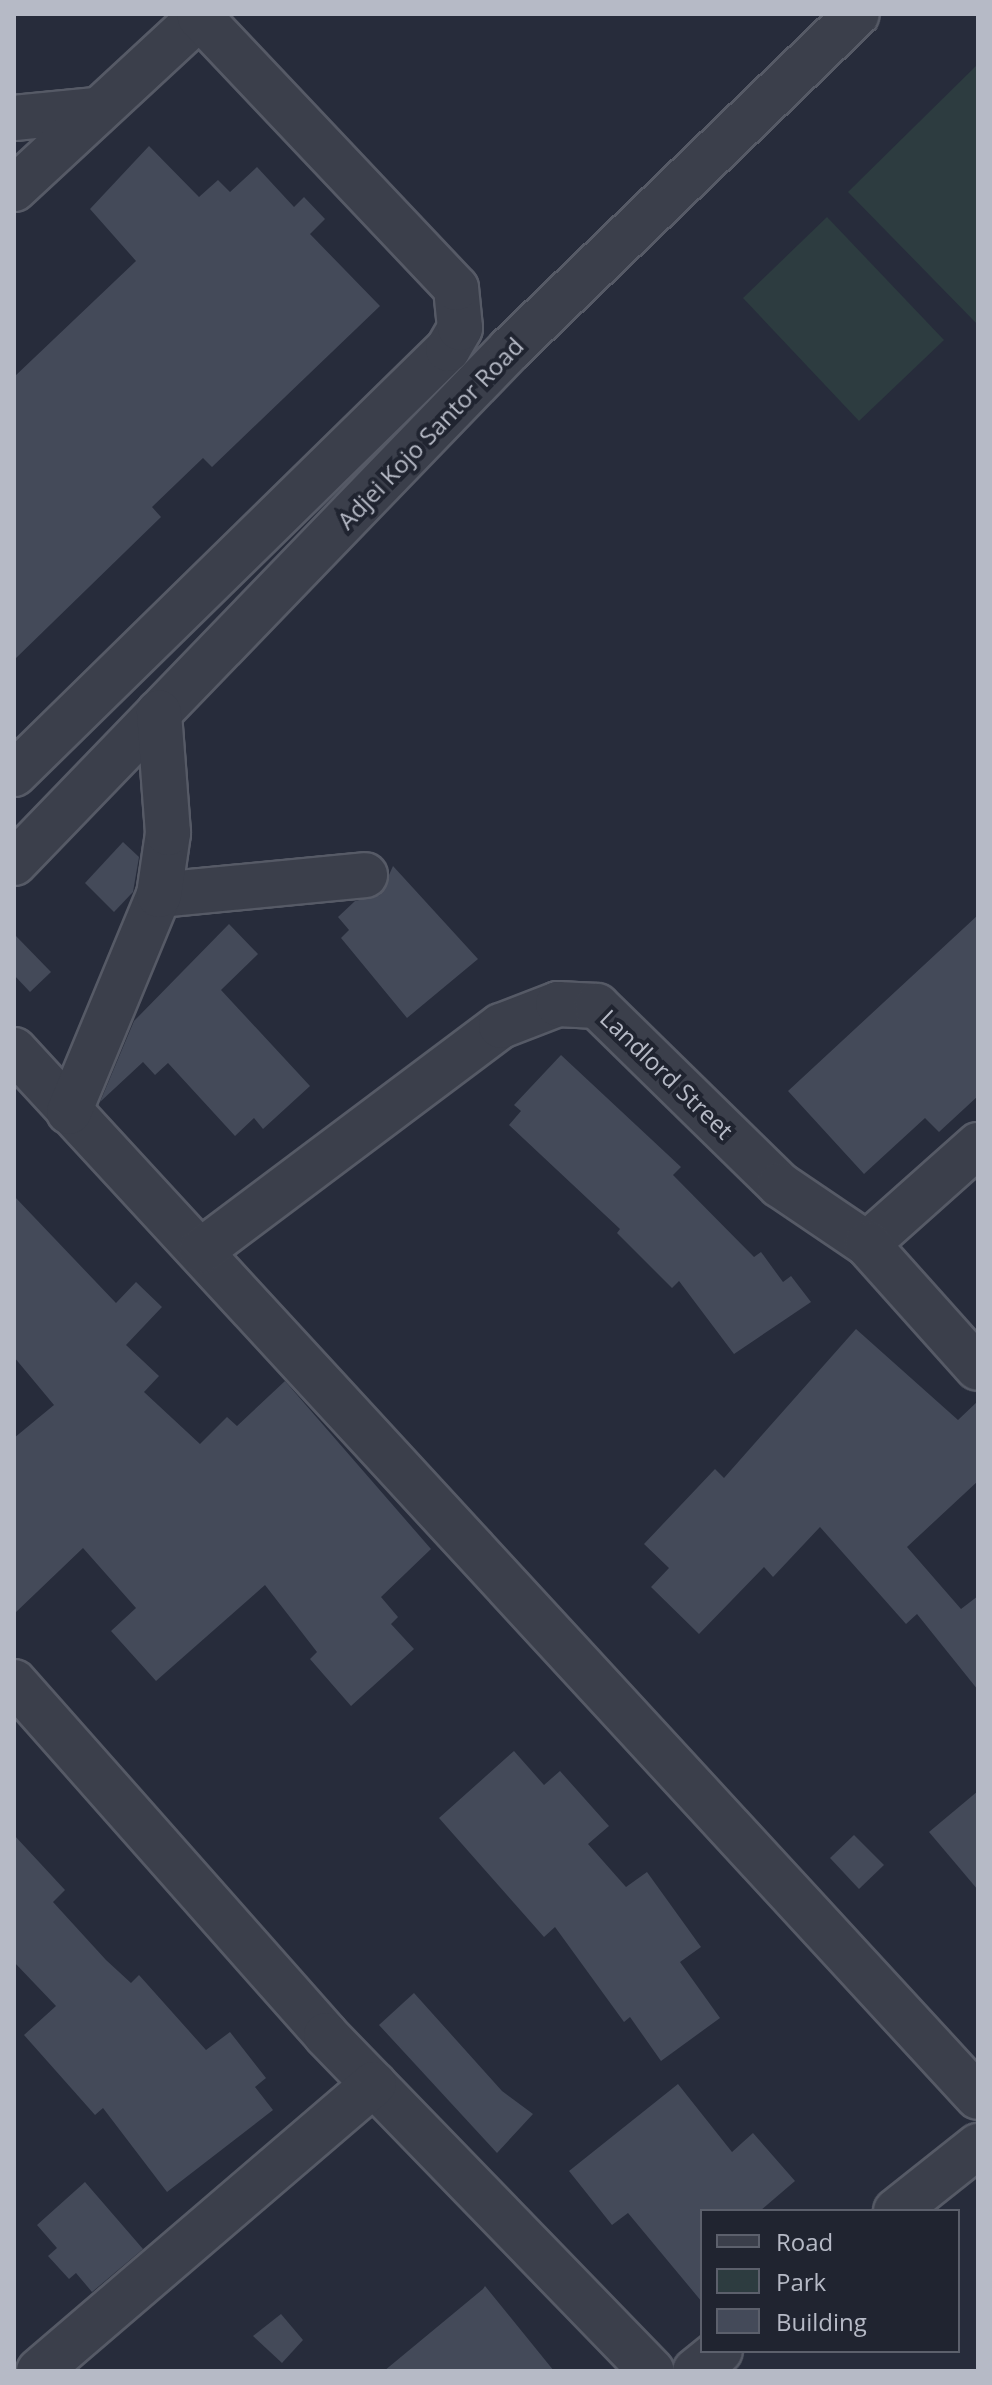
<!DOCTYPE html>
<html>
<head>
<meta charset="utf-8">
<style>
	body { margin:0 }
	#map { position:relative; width:992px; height:2385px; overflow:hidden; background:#272c3b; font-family:"Open Sans",sans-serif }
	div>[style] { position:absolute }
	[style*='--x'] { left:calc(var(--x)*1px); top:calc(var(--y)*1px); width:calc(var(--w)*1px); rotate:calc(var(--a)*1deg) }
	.green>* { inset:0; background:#2d3c40 }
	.building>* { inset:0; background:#444a59 }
	.roads { filter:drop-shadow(2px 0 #565a66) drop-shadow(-2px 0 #565a66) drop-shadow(0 2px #565a66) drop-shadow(0 -2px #565a66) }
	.minor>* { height:44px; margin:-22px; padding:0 22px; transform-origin:22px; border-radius:22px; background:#3b3f4b }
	span { translate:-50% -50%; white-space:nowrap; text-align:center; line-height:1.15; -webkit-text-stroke:8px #202430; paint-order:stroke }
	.street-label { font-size:24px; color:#b6bac6 }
	.frame { position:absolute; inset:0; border:16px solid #b6bac6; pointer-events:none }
	.legend { position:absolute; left:700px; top:2209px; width:260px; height:144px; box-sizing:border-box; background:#202430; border:2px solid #5c606c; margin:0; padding:10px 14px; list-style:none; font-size:24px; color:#b6bac6 }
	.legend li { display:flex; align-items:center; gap:16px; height:40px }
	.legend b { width:40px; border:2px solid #5c606c }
</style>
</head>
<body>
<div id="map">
	<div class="green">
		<i style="clip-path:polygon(978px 64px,978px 325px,848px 192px)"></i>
		<i style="clip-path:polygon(827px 217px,944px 340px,859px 421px,743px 298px)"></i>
	</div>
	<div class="building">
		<i style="clip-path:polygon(149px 146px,199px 197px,218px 180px,230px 192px,257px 167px,294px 207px,304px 197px,325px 219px,310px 234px,380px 306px,212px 467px,203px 458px,152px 507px,161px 517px,14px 660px,14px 377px,136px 261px,90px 209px)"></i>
		<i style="clip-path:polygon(123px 842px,139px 857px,133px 892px,114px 912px,85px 883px)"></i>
		<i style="clip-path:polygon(393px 866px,478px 959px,407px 1018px,341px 938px,349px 930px,338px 917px,355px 901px,380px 895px)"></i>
		<i style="clip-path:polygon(978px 915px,978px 1096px,939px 1132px,925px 1118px,864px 1174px,788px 1091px)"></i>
		<i style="clip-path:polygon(229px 924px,258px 954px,221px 990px,310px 1086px,263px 1129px,254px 1118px,235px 1136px,168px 1063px,155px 1075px,143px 1062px,100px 1102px,134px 1021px)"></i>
		<i style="clip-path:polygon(14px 934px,51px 972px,30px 992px,14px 975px)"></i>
		<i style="clip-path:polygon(561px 1055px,681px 1167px,673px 1175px,754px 1257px,761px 1252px,783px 1282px,791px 1276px,811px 1302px,734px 1354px,679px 1281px,672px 1288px,617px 1233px,620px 1229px,509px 1125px,521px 1111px,514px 1105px)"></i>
		<i style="clip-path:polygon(14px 1196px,116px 1303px,136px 1282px,162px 1307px,126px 1345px,159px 1376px,144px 1392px,200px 1444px,227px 1417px,237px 1426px,285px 1381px,431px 1549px,381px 1597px,398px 1617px,391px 1624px,414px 1649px,351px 1706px,310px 1659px,317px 1652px,265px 1585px,156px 1681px,111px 1631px,136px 1608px,83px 1548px,14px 1614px,14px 1438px,54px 1405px,14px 1357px)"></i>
		<i style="clip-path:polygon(856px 1329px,958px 1420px,978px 1401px,978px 1481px,907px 1547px,961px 1609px,978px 1596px,978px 1690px,917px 1614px,906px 1624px,820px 1527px,773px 1577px,764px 1567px,699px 1634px,651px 1587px,669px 1568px,644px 1544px,715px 1469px,724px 1478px)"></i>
		<i style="clip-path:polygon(514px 1751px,544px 1785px,560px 1771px,609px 1826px,588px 1844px,626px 1887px,647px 1872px,701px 1947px,680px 1962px,720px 2018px,661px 2061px,630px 2017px,624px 2022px,555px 1927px,544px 1937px,439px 1818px)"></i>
		<i style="clip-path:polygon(978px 1791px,978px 1890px,929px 1832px)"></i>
		<i style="clip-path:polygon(14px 1835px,65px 1890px,53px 1902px,106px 1960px,131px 1983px,139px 1975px,206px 2050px,230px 2032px,266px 2078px,255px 2087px,273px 2110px,167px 2192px,103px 2108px,95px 2115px,24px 2035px,56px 2006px,14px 1962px)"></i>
		<i style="clip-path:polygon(854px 1835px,884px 1865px,859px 1889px,830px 1858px)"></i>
		<i style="clip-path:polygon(414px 1993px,502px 2091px,533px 2114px,497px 2153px,379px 2025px)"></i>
		<i style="clip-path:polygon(678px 2084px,732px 2152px,753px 2133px,795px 2181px,760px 2211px,702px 2211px,702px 2302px,628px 2213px,612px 2225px,569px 2171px)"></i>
		<i style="clip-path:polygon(85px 2182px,143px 2249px,92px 2292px,76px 2273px,69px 2279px,48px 2256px,57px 2248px,37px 2225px)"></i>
		<i style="clip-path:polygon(485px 2286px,554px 2371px,384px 2371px,483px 2289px)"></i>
		<i style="clip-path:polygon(281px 2314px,303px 2340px,282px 2363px,253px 2336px)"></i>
	</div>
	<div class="roads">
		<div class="minor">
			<i style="--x:14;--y:118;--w:80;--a:-5.7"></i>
			<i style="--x:14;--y:189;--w:258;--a:-42.8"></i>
			<i style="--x:14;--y:774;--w:607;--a:-44.4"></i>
			<i style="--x:448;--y:349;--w:24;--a:-60"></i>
			<i style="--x:460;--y:328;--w:40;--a:-95.7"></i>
			<i style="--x:456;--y:288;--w:373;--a:-133.4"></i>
			<i style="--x:14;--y:863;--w:714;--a:-46.02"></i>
			<i style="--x:510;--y:349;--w:482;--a:-44"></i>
			<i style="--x:159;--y:895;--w:207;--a:-5.5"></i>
			<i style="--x:14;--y:1050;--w:1423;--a:47.36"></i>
			<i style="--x:69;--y:1112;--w:235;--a:-67.5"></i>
			<i style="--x:159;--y:895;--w:63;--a:-81.7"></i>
			<i style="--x:168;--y:833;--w:121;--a:-94.3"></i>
			<i style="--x:867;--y:1244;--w:149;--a:-41.7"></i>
			<i style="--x:201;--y:1251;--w:375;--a:-36.9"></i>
			<i style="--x:501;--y:1026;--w:61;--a:-21.1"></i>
			<i style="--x:558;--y:1004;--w:39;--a:3"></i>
			<i style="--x:597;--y:1006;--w:256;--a:44.4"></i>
			<i style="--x:780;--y:1185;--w:105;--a:34.1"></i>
			<i style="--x:867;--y:1244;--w:166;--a:48.2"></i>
			<i style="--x:14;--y:1682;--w:471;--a:48.5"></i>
			<i style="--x:326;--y:2035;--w:468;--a:45.9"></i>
			<i style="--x:896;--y:2211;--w:105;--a:-38.4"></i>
			<i style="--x:39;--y:2371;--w:441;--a:-40.6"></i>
			<i style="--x:695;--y:2371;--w:32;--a:-39"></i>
		</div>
	</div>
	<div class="street-label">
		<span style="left:430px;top:433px;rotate:-46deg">Adjei Kojo Santor Road</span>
		<span style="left:667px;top:1074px;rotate:44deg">Landlord Street</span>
	</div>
	<div class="frame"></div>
	<ul class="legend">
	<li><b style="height:10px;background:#3b3f4b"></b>Road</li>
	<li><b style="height:22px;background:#2d3c40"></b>Park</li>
	<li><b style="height:22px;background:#444a59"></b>Building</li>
	</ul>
</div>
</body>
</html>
